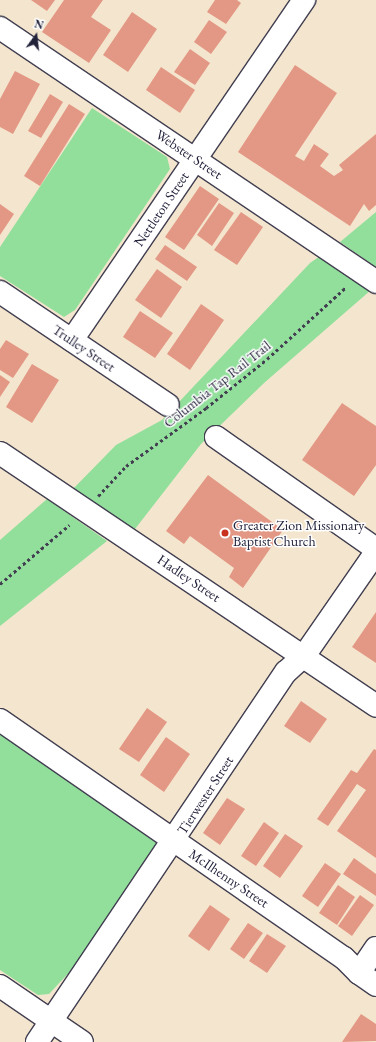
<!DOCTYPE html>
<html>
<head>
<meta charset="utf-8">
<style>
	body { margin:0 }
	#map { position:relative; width:376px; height:1042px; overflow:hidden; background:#f4e6ce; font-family:"EB Garamond",serif }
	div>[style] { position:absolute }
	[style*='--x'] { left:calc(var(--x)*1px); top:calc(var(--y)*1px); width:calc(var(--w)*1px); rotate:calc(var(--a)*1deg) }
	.green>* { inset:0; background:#92df9c }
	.building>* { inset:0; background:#e39885 }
	.path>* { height:2.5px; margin-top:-1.25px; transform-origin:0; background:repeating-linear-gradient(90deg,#423f51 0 3px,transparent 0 6px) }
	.roads { filter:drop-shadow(1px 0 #423f51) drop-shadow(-1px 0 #423f51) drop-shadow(0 1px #423f51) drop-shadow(0 -1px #423f51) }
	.minor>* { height:22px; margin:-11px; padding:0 11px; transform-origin:11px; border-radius:11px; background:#fff }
	.dots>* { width:11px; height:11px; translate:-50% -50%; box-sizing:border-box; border:2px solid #fff; border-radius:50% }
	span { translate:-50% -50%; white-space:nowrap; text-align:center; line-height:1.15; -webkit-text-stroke:3px #fff; paint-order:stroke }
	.street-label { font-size:14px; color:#22223b }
	.poi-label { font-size:14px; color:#22223b }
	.left { translate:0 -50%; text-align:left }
	.north { position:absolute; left:16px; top:16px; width:40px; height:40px; -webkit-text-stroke:3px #fff; paint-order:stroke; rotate:15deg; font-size:11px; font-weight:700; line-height:16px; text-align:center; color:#22223b }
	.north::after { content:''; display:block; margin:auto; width:14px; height:18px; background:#22223b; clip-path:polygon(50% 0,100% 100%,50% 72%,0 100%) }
</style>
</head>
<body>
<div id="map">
	<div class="green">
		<i style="clip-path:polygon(92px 108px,167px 157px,170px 169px,75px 310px,64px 317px,0 276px,0 247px)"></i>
		<i style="clip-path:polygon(376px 212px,376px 267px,340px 242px)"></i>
		<i style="clip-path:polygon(323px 254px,371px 290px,264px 383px,201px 444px,135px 529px,71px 491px,116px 445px,162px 420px,310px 263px)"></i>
		<i style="clip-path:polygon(47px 499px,107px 541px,0 626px,0 540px)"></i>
		<i style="clip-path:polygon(0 733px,158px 842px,77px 964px,49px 994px,38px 995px,0 970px)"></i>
	</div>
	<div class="building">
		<i style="clip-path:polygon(31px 0,55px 0,47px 11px)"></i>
		<i style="clip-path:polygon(64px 0,103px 0,91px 17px,111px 30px,89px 63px,42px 32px)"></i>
		<i style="clip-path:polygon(215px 0,237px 0,241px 3px,226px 24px,207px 12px)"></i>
		<i style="clip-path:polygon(132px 12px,157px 29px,128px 72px,103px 55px)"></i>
		<i style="clip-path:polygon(209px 20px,227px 32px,211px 54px,194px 42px)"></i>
		<i style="clip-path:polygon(190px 49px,210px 63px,195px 85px,174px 72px)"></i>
		<i style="clip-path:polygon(295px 65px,337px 93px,295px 156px,304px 161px,314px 144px,329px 154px,320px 166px,334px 176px,343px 170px,339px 165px,376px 134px,376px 205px,369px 211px,364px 204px,350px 226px,238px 152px)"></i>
		<i style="clip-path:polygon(161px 67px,195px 90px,180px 113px,146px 90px)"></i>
		<i style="clip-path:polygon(15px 71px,40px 84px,13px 134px,0 127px,0 99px)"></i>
		<i style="clip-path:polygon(50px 94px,63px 102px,41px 138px,28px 131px)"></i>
		<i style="clip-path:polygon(69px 104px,85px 114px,40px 186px,24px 176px)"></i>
		<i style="clip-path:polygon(200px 186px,219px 199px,184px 250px,165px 237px)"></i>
		<i style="clip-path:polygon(219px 203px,234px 213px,212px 246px,197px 235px)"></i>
		<i style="clip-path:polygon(0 204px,14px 214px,0 235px)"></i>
		<i style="clip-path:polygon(241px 212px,263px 227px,237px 265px,214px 250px)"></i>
		<i style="clip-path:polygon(165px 245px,197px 267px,187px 281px,155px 259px)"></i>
		<i style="clip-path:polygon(157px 269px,182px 287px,161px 318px,135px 300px)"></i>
		<i style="clip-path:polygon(201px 304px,224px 320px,190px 370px,167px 354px)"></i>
		<i style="clip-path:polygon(140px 311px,173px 333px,155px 358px,123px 337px)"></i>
		<i style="clip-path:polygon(6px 340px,29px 354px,13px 378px,0 370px,0 349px)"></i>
		<i style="clip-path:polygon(32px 364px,59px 380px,32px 423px,6px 407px)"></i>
		<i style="clip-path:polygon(0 375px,10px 382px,0 397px)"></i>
		<i style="clip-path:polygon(342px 403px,376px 426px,376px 465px,354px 496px,302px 460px)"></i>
		<i style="clip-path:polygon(208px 475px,283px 530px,243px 588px,229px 577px,234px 568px,190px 536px,184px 544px,166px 531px)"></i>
		<i style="clip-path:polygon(376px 612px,376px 663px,352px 647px)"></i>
		<i style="clip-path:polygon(301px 701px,327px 719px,310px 743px,284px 726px)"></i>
		<i style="clip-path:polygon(147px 708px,167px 722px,139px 762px,119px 749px)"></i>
		<i style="clip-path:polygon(166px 737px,190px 754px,164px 792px,140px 775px)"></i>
		<i style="clip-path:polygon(374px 749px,376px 750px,376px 858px,337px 831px,366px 790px,357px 784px,328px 826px,317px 819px,351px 770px,357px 773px)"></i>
		<i style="clip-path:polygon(227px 798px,245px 809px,220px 845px,203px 833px)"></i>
		<i style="clip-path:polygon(264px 822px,279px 833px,256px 866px,241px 856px)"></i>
		<i style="clip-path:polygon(285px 834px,303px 846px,280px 878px,263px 866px)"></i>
		<i style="clip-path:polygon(354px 858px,376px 874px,376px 896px,343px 874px)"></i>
		<i style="clip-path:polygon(325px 863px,341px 874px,318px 907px,302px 896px)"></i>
		<i style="clip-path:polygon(338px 885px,355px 897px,337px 925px,319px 913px)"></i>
		<i style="clip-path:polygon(360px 895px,374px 905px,352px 936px,338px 926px)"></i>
		<i style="clip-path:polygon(210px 905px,230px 919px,209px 951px,188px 936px)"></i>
		<i style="clip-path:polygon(248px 923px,263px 933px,244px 959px,230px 949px)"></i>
		<i style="clip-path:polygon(267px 934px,286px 946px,267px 973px,249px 961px)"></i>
		<i style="clip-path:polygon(361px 1014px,376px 1024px,376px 1041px,342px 1042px)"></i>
	</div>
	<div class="path">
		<i style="--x:98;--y:496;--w:41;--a:-47"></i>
		<i style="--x:126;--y:466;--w:99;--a:-35.9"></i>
		<i style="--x:206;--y:408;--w:78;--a:-38.8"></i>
		<i style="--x:267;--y:359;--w:107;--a:-42.3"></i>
		<i style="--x:0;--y:584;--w:91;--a:-40.5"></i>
	</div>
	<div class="roads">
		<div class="minor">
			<i style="--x:0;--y:28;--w:454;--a:34"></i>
			<i style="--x:0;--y:292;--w:202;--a:33.9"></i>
			<i style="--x:72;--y:340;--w:412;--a:-55.7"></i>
			<i style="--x:216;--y:437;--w:195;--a:35"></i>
			<i style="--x:0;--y:453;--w:453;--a:33.9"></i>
			<i style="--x:0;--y:720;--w:418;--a:34.7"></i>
			<i style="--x:344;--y:958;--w:21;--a:45"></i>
			<i style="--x:359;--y:973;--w:21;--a:35"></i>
			<i style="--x:359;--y:973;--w:30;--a:-56"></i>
			<i style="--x:0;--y:986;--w:99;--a:34.3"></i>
			<i style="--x:37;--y:1042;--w:446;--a:-56.1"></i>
			<i style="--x:286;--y:672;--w:24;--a:-42"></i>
			<i style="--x:304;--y:656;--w:126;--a:-55.3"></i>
		</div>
	</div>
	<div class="dots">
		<i style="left:225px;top:533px;background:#c8321e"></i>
	</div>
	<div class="street-label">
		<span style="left:189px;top:154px;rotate:34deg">Webster Street</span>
		<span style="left:161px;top:209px;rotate:-56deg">Nettleton Street</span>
		<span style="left:84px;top:348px;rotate:34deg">Trulley Street</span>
		<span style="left:217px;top:384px;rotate:-38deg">Columbia Tap Rail Trail</span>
		<span style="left:189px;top:578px;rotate:34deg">Hadley Street</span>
		<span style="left:205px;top:795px;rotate:-57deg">Tierwester Street</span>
		<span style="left:229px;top:878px;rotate:34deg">McIlhenny Street</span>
	</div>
	<div class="poi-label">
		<span class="left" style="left:233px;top:533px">Greater Zion Missionary<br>Baptist Church</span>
	</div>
	<div class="north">N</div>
</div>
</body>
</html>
